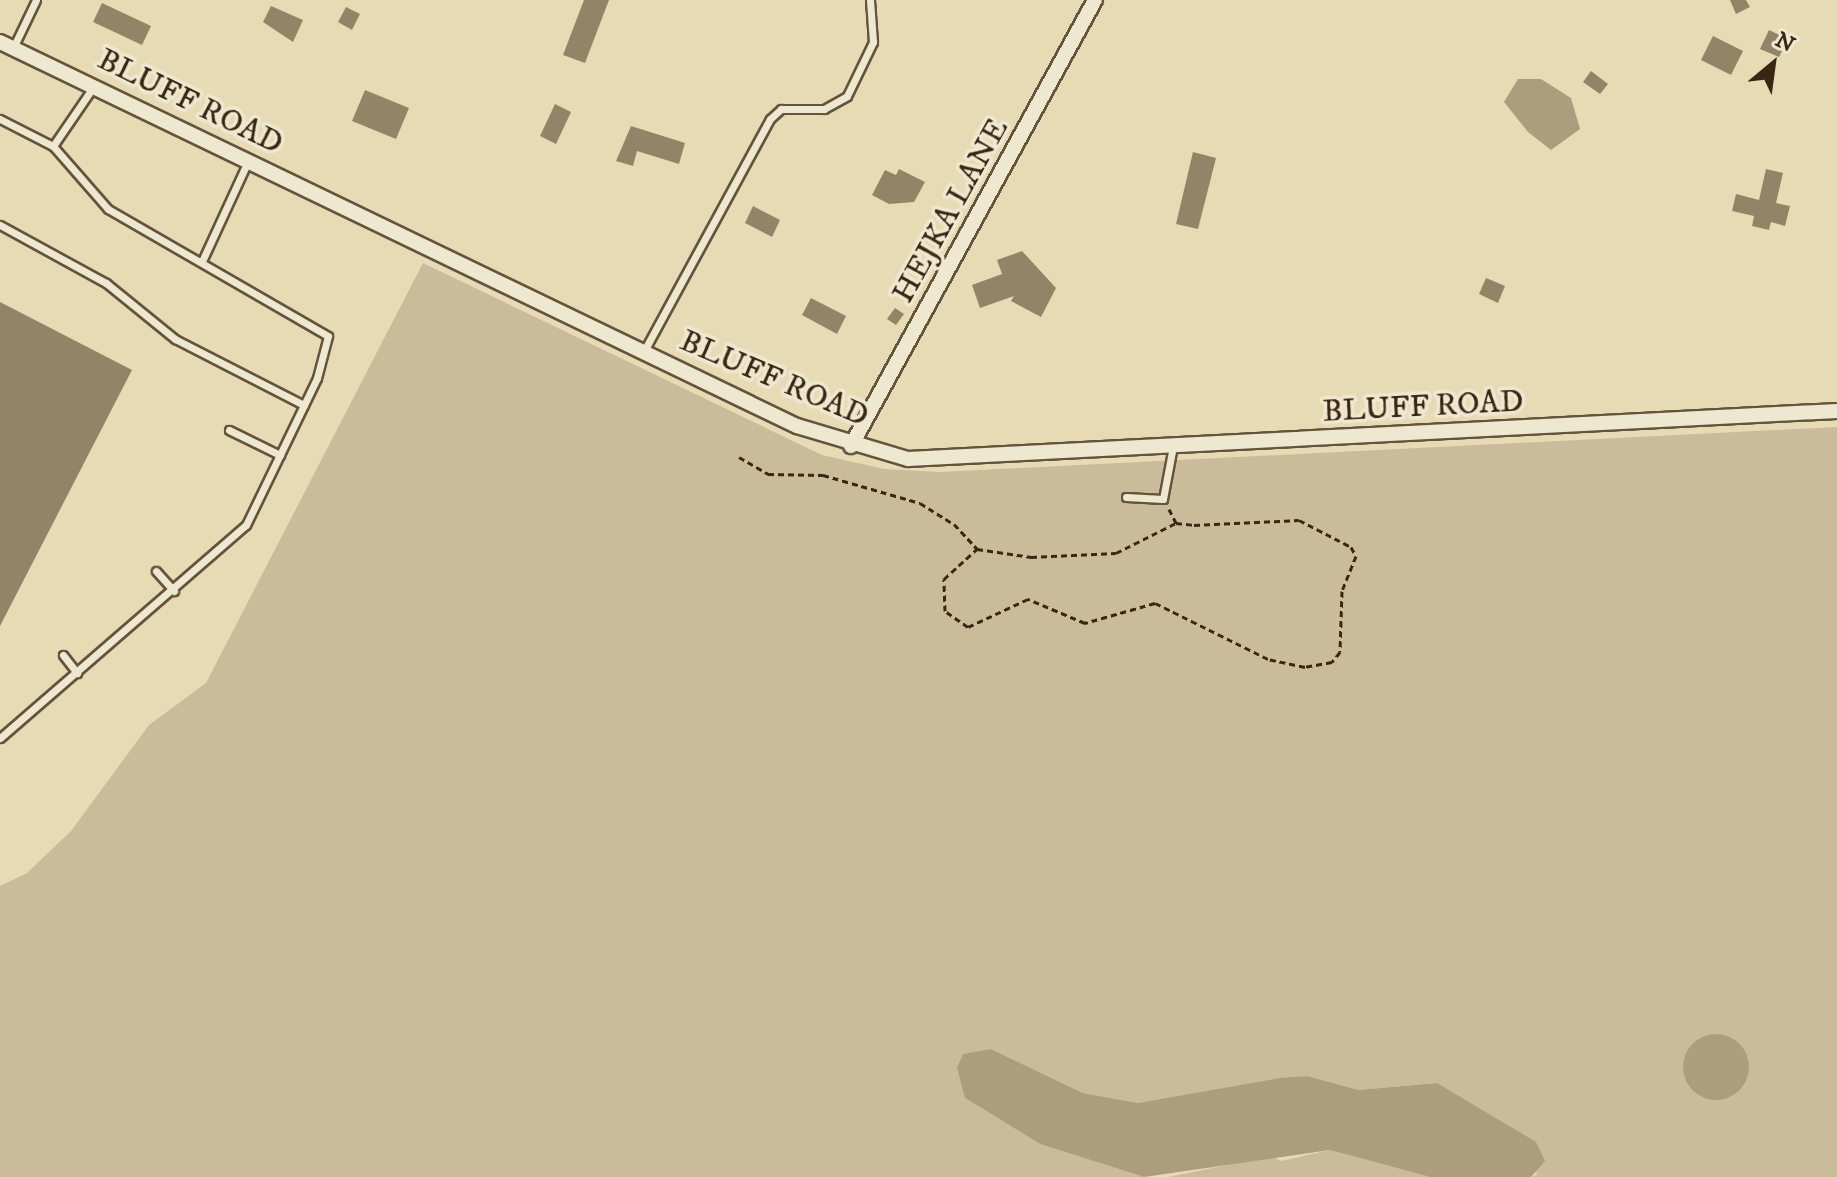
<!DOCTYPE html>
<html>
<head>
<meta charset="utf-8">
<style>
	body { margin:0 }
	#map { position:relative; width:1837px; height:1177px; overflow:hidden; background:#e7dbb6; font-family:"IM FELL DW Pica",serif }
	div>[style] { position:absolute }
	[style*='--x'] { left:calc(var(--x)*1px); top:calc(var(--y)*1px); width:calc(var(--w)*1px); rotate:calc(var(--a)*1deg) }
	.green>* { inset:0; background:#cabc9a }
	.water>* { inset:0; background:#ac9d7e }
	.round { border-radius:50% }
	.building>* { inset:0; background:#948467 }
	.path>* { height:3px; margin-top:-1.5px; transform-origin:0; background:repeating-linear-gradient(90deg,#3a2612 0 6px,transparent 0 10px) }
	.roads { filter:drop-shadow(2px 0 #65533b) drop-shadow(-2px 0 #65533b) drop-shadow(0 2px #65533b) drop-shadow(0 -2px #65533b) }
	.lane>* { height:7px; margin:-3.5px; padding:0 3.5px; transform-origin:3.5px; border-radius:3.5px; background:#efe8d0 }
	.street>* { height:14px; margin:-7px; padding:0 7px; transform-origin:7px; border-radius:7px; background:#efe8d0 }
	span { translate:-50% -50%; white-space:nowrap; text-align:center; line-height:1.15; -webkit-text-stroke:7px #efe8d0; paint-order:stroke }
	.street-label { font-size:32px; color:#3a2612 }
	.north { position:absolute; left:1733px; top:24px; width:80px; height:80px; -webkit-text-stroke:6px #efe8d0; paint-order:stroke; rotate:29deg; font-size:22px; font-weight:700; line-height:32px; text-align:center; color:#3a2612 }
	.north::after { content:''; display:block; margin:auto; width:28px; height:36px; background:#3a2612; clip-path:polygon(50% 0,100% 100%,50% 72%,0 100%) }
</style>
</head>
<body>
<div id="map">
	<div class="green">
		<i style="clip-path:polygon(423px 263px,822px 455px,884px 469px,940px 472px,1837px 427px,1837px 1177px,1531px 1177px,1538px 1174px,1437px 1083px,1358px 1090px,1308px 1076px,1138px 1103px,1083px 1093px,991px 1049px,965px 1098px,1040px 1144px,1144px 1177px,0 1177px,0 886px,27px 873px,71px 831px,149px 725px,206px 683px)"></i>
		<i style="clip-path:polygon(1330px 1150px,1430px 1177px,1168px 1177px,1272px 1156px,1281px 1161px)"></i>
	</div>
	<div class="water">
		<i style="clip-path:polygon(1518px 79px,1541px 79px,1571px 98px,1580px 129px,1551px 150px,1528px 132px,1504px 102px)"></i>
		<i class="round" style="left:1683px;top:1034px;width:66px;height:66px"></i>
		<i style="clip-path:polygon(991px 1049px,1083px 1093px,1138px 1103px,1280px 1078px,1308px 1076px,1358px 1090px,1437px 1083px,1536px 1142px,1545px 1161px,1531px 1177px,1430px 1177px,1330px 1150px,1144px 1177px,1040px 1144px,965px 1098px,957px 1068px,963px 1054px)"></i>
	</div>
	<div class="building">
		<i style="clip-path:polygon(584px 0,609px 0,585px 63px,563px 55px)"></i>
		<i style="clip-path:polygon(1730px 0,1746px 0,1750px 7px,1736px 14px)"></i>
		<i style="clip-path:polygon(102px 3px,151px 26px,142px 45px,93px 22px)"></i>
		<i style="clip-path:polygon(271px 6px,303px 20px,293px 42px,263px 22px)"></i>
		<i style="clip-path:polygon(346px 7px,360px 14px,352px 30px,338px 22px)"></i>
		<i style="clip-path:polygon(1769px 30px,1788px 39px,1779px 57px,1760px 49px)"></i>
		<i style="clip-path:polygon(1713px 36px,1743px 51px,1731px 75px,1701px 60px)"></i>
		<i style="clip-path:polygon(1591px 71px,1608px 84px,1600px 94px,1583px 82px)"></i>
		<i style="clip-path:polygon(365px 90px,409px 108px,396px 139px,352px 121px)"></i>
		<i style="clip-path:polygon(555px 104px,571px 112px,556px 144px,540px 136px)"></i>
		<i style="clip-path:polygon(631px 126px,685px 143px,679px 164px,637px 151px,633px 166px,616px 161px)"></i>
		<i style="clip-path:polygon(1193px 152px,1216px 158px,1198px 229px,1176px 224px)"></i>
		<i style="clip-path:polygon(899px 169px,925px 182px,914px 202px,889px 204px,872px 195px,885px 170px,896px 175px)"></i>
		<i style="clip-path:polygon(1766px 169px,1783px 173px,1776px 203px,1790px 206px,1785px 226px,1771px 222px,1769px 230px,1752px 226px,1754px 216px,1732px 211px,1736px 194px,1759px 200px)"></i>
		<i style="clip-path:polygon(753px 206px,780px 220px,772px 237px,745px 223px)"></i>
		<i style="clip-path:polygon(1022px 251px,1056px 288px,1041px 317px,1011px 301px,1014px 296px,980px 308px,972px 285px,1002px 274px,997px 260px)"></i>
		<i style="clip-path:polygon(1486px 278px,1505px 286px,1498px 303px,1479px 294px)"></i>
		<i style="clip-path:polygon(811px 298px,846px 316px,837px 334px,802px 315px)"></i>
		<i style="clip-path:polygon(0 302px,132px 370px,0 626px)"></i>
		<i style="clip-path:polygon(895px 308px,904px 314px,896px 325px,887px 319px)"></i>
	</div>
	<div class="path">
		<i style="--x:739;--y:457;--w:34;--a:30"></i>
		<i style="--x:768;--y:474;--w:55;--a:1"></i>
		<i style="--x:823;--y:475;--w:101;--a:16.1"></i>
		<i style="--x:920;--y:503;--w:40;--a:32"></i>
		<i style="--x:954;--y:524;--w:34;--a:47"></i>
		<i style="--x:1169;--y:509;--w:16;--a:63"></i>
		<i style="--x:1176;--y:523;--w:18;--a:6"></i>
		<i style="--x:1194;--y:525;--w:105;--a:-2.7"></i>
		<i style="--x:1299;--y:520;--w:59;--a:27.4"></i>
		<i style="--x:1351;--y:547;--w:10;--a:61"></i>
		<i style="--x:1356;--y:556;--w:38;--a:112"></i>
		<i style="--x:1342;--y:591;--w:61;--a:91.9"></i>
		<i style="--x:1340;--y:652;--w:13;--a:129"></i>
		<i style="--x:1332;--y:662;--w:27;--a:170"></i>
		<i style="--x:1305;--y:667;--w:38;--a:-168"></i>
		<i style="--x:1268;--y:659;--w:126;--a:-153.6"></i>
		<i style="--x:1155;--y:603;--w:73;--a:164.1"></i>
		<i style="--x:1085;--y:623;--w:62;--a:-157.2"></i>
		<i style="--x:1028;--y:599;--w:66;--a:155"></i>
		<i style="--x:968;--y:627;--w:28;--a:-145"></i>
		<i style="--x:945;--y:611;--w:32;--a:-92"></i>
		<i style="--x:944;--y:579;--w:45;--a:-42.3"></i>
		<i style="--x:977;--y:549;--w:55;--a:8.4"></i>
		<i style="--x:1031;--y:557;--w:85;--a:-2.7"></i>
		<i style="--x:1116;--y:553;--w:67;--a:-26.6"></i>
	</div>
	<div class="roads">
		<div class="lane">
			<i style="--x:13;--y:48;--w:53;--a:-64.4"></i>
			<i style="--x:0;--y:119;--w:59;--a:27"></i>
			<i style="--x:53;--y:146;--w:73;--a:-55.7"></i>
			<i style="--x:0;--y:225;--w:121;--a:28.7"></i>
			<i style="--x:106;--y:283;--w:89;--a:39.1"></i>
			<i style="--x:175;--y:339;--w:145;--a:27.1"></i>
			<i style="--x:203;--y:259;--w:108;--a:-65.3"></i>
			<i style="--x:644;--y:351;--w:264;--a:-61.5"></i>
			<i style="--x:770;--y:119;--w:15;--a:-42"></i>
			<i style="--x:781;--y:109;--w:43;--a:0"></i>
			<i style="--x:824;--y:109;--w:26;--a:-29"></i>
			<i style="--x:847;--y:96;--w:60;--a:-64.3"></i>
			<i style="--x:873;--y:42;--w:42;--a:-94.1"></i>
			<i style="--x:229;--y:430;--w:57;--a:26.1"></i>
			<i style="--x:1126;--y:497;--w:37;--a:3"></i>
			<i style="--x:1163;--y:499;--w:54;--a:-79.3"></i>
			<i style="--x:156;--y:571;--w:27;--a:48"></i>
			<i style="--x:63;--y:655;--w:23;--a:52"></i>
			<i style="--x:0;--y:738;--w:325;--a:-40.9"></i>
			<i style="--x:246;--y:525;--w:163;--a:-64.2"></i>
			<i style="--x:317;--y:378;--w:43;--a:-75.3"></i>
			<i style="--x:328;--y:336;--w:254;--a:-150"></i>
			<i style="--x:108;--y:209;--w:84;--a:-131.1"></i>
		</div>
		<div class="street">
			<i style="--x:0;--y:42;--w:885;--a:25.73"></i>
			<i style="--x:797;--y:426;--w:116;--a:16.6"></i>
			<i style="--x:908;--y:459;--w:930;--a:-2.96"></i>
			<i style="--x:851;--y:446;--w:508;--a:-61.32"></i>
		</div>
	</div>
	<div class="street-label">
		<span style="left:190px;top:102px;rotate:26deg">BLUFF ROAD</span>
		<span style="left:951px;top:211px;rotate:-61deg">HEJKA LANE</span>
		<span style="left:774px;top:379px;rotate:23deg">BLUFF ROAD</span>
		<span style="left:1423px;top:407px;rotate:-3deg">BLUFF ROAD</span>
	</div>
	<div class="north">N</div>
</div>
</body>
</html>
